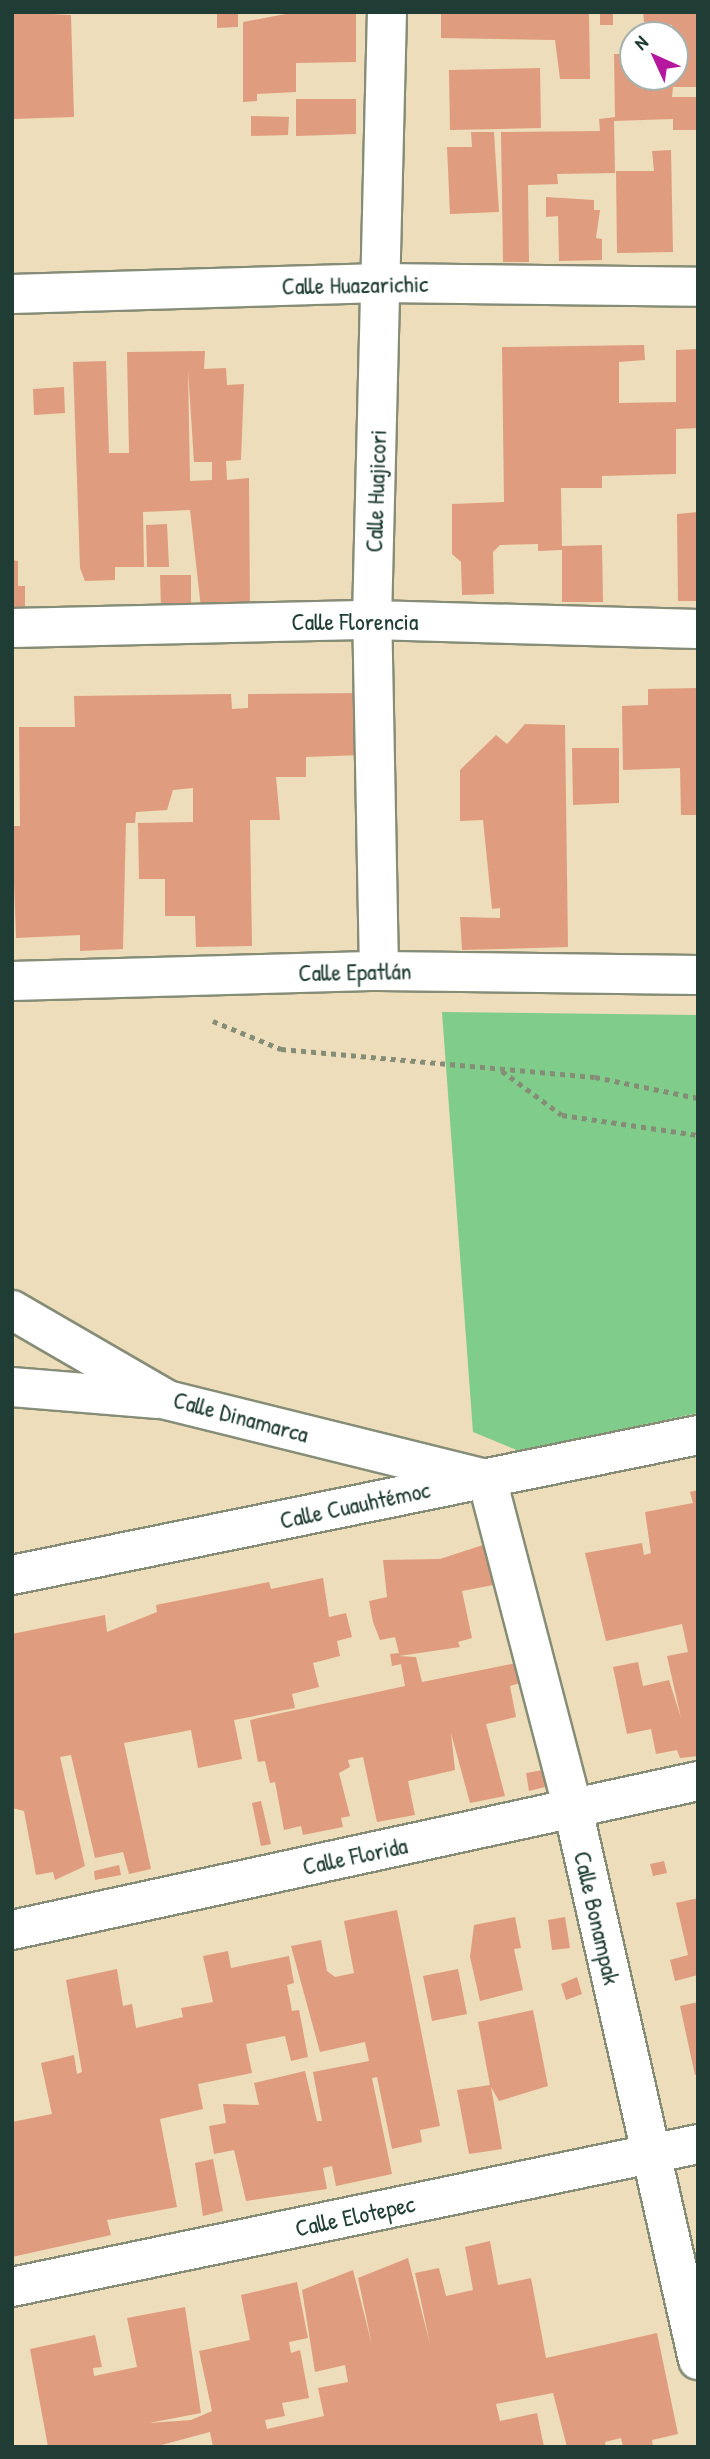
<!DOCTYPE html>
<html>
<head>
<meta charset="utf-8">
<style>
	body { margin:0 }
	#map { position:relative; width:710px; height:2459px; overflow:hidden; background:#edddba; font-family:"Patrick Hand",sans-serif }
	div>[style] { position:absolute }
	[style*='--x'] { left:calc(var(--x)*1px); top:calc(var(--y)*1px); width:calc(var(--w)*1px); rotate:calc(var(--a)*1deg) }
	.green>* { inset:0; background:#80cc8a }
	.building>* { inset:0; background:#e09c7f }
	.path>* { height:4.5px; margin-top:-2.25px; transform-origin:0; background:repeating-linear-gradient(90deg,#868d77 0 5px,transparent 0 10px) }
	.roads { filter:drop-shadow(2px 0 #868d77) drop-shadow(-2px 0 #868d77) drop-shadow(0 2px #868d77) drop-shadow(0 -2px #868d77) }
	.minor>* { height:38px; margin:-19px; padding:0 19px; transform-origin:19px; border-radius:19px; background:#fff }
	span { translate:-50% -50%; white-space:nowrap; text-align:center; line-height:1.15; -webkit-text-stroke:5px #fff; paint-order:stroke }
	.street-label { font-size:24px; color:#1f3d34 }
	.frame { position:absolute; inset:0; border:14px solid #1f3d34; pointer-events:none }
	.north { position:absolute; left:619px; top:21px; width:70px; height:70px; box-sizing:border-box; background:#fff; border:2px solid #a5b1ae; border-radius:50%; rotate:315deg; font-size:19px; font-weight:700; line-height:28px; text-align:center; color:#1f3d34 }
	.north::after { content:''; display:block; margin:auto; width:24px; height:32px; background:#b5179e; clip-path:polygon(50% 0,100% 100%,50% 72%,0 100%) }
</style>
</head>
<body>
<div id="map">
	<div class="green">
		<i style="clip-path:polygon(442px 1012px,698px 1015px,698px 1413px,519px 1451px,473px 1432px)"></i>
	</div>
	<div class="building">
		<i style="clip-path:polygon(12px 12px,71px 15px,74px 117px,12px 119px)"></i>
		<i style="clip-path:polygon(217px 12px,238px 12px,238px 27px,217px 28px)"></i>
		<i style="clip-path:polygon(296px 12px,356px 12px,356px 62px,296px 63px,296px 92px,257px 94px,257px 101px,243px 102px,243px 22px)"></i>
		<i style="clip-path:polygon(441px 12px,589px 12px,590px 79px,560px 79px,555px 40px,441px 38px)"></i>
		<i style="clip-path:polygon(600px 12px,613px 12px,613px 25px,600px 25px)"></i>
		<i style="clip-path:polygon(643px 12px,698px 12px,698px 87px,673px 87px,672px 97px,698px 97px,698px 130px,673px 130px,673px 119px,614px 121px,615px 173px,557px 174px,558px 184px,528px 185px,529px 262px,503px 262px,501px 132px,600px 131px,599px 119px,615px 117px,614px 54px,633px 54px,633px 77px,675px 77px,672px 25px,644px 22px)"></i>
		<i style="clip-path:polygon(540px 68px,541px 128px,450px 130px,449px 70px)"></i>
		<i style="clip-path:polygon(296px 99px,356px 99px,356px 134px,296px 136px)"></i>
		<i style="clip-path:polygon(251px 116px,289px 117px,288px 135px,251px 136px)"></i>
		<i style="clip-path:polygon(471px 132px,494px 132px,499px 212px,450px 214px,447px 147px,472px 147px)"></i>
		<i style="clip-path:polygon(671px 150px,673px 252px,617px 253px,616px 171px,654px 171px,652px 151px)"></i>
		<i style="clip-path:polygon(546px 197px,594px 200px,594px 210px,600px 210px,596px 238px,602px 239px,602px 260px,559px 261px,558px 216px,546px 217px)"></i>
		<i style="clip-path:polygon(644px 345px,645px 360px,619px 362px,619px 403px,676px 402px,676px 350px,698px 349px,698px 428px,676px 429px,676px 474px,602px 476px,602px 488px,561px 488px,562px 546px,602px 545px,603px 602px,562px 602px,562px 550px,538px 551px,538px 544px,500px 545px,493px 552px,494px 594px,462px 595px,461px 562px,452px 554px,452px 504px,504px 502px,502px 347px)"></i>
		<i style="clip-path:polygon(evenodd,205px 351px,204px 369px,226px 368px,227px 385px,244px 384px,241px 460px,226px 461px,227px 480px,249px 478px,250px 608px,201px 608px,190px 510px,143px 512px,144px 567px,115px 567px,115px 580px,85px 581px,80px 568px,73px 362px,106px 361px,109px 453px,129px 453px,127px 352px,205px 351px,188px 370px,194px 462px,212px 462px,212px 480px,190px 481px,188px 370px)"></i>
		<i style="clip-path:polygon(64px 387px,65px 413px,34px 415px,33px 389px)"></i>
		<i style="clip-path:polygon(698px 512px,698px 601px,678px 601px,677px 514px)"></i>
		<i style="clip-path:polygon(167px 524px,169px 567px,147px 567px,146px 525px)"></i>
		<i style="clip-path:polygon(12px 560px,18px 561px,18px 586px,25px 586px,25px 611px,12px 611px)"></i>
		<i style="clip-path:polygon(160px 575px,191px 575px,191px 608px,161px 609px)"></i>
		<i style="clip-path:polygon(698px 688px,698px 815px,681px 815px,680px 768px,623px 770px,622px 706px,648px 705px,648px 689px)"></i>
		<i style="clip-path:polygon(362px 693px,363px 755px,306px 757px,306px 777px,276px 777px,280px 820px,250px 820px,252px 946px,196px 947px,195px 916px,165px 916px,165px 879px,139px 879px,138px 823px,193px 822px,193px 788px,173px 790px,167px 810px,136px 812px,135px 823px,126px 823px,123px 949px,80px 951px,80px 935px,16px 938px,12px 826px,20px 826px,19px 727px,75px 727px,74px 696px,231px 694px,232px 709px,248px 708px,248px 694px)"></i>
		<i style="clip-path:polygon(525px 724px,565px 725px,568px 947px,462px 950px,460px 917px,500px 918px,500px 908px,492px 909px,483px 820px,460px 821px,460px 770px,496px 735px,507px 744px)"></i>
		<i style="clip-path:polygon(572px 748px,619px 748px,619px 803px,573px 805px)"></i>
		<i style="clip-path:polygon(698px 1490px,698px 1756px,680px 1758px,677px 1750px,656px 1754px,651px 1729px,627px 1734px,613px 1667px,638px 1662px,643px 1686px,669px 1680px,681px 1718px,667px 1656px,688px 1652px,682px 1624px,606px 1641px,585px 1553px,642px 1543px,644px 1555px,651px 1553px,645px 1512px,693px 1503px,690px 1492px)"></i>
		<i style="clip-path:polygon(495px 1541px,504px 1583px,462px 1591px,472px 1638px,458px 1642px,460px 1647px,399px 1656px,416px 1657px,422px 1682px,521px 1662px,524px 1682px,510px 1686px,516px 1717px,486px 1724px,505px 1796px,470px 1803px,451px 1733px,455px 1770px,408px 1781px,415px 1815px,377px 1822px,363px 1757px,348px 1760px,350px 1767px,339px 1773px,350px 1816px,341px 1818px,343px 1827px,303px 1835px,301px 1826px,284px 1830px,275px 1782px,270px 1783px,265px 1761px,258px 1762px,250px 1720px,405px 1686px,401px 1664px,392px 1666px,390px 1654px,399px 1653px,395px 1637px,380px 1640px,373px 1622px,369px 1601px,387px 1597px,383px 1560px,440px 1559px)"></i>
		<i style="clip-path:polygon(323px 1578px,329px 1617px,346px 1613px,352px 1637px,337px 1641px,340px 1656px,313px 1663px,319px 1687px,292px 1694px,295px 1708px,234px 1720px,242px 1759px,198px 1768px,191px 1730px,124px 1743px,151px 1869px,129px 1874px,123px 1852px,95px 1858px,71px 1755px,60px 1757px,85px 1866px,55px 1880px,53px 1872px,36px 1875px,24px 1811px,12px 1808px,12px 1634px,105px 1615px,107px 1632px,157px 1612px,156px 1605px,269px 1582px,271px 1589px)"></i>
		<i style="clip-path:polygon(543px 1770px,545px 1787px,529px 1791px,526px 1773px)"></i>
		<i style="clip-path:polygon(261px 1801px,271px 1844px,261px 1846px,252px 1803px)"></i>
		<i style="clip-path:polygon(664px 1861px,667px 1873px,653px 1876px,650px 1864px)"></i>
		<i style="clip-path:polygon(119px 1865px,121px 1875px,95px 1880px,94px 1871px)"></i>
		<i style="clip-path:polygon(698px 1898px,698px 1975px,675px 1981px,670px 1960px,688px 1955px,676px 1903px)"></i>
		<i style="clip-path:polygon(397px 1910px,440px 2126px,420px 2130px,422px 2142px,392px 2149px,377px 2077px,372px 2078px,392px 2174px,336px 2186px,332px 2166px,323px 2168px,327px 2189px,246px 2201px,234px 2150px,214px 2154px,209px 2126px,226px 2123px,223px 2104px,259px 2105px,254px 2083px,305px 2071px,317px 2121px,322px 2121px,313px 2072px,369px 2061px,365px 2042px,320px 2052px,291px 1946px,321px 1940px,327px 1971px,335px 1977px,354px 1973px,344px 1921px)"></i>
		<i style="clip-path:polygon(515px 1917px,521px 1948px,514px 1949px,523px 1990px,480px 2001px,470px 1957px,474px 1925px)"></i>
		<i style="clip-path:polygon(565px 1917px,570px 1948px,552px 1950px,548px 1920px)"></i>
		<i style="clip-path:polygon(228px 1951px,231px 1968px,289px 1956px,294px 1983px,287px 1985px,292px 2011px,299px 2010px,308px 2057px,291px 2061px,285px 2036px,246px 2044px,252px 2073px,198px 2084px,203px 2109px,160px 2119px,177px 2207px,107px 2220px,111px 2235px,12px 2257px,12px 2122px,52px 2114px,41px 2063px,74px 2055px,77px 2074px,82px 2072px,66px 1980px,117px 1969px,123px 2006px,132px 2004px,136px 2028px,183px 2017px,181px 2008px,213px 2002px,203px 1956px)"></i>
		<i style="clip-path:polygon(458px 1969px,467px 2014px,432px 2021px,423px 1976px)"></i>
		<i style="clip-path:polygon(577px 1977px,582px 1994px,566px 2000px,561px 1984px)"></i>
		<i style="clip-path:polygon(698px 2002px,698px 2074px,695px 2075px,680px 2006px)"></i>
		<i style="clip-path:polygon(533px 2010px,548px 2086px,499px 2101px,491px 2087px,502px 2149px,469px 2154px,457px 2090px,490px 2085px,478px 2022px)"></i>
		<i style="clip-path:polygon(213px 2159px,223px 2211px,203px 2216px,195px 2163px)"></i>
		<i style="clip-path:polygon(490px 2241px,498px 2285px,531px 2278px,546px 2358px,657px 2333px,678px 2434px,652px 2440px,653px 2447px,623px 2447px,621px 2438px,605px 2442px,606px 2447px,567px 2447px,553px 2393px,496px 2404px,500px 2421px,537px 2413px,544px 2447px,213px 2447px,210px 2432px,154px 2447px,48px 2447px,30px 2349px,95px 2335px,102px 2367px,93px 2368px,94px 2376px,137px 2367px,127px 2318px,185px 2307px,201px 2413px,149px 2423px,191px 2420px,212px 2411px,199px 2351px,250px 2340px,241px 2295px,297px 2282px,308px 2338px,289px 2342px,291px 2353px,300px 2350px,309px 2398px,282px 2403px,285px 2416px,265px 2420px,267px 2429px,324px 2416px,318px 2388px,348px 2382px,345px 2365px,315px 2372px,302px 2290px,353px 2270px,372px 2345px,358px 2278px,408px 2258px,430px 2344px,415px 2273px,439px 2268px,446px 2296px,473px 2290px,465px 2247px)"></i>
	</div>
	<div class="path">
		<i style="--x:213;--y:1021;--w:74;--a:22.4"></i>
		<i style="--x:281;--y:1049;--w:315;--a:5.1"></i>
		<i style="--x:595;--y:1077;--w:105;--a:11.5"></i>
		<i style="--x:502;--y:1071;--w:74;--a:36.3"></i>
		<i style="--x:562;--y:1115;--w:137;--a:8.4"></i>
	</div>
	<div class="roads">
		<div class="minor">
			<i style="--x:12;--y:294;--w:369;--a:-1.7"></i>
			<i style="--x:381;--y:283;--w:317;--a:0.7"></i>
			<i style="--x:12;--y:628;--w:360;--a:-1.3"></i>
			<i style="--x:372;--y:620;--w:326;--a:1.6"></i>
			<i style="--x:379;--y:971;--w:351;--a:-91.1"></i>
			<i style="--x:372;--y:620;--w:608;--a:-88.59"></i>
			<i style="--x:12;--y:981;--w:367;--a:-1.6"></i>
			<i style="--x:379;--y:971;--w:319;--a:0.7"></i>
			<i style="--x:12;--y:1310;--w:179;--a:30.1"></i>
			<i style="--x:167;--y:1400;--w:330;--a:13.9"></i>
			<i style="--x:487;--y:1479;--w:341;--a:75.4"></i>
			<i style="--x:573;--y:1809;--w:565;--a:77.22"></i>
			<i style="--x:12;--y:1387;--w:146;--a:4.7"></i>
			<i style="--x:12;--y:1575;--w:700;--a:-11.53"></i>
			<i style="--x:12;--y:1930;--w:702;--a:-12.25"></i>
			<i style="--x:12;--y:2287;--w:701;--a:-11.77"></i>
		</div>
	</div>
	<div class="street-label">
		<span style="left:355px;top:285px;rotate:-1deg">Calle Huazarichic</span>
		<span style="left:376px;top:491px;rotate:-88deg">Calle Huajicori</span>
		<span style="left:355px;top:622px">Calle Florencia</span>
		<span style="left:355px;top:972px;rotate:-1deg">Calle Epatlán</span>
		<span style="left:241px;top:1417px;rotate:15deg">Calle Dinamarca</span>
		<span style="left:355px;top:1505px;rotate:-12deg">Calle Cuauhtémoc</span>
		<span style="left:355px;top:1856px;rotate:-12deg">Calle Florida</span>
		<span style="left:597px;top:1918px;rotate:77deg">Calle Bonampak</span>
		<span style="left:355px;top:2216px;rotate:-12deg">Calle Elotepec</span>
	</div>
	<div class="frame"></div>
	<div class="north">N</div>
</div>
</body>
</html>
